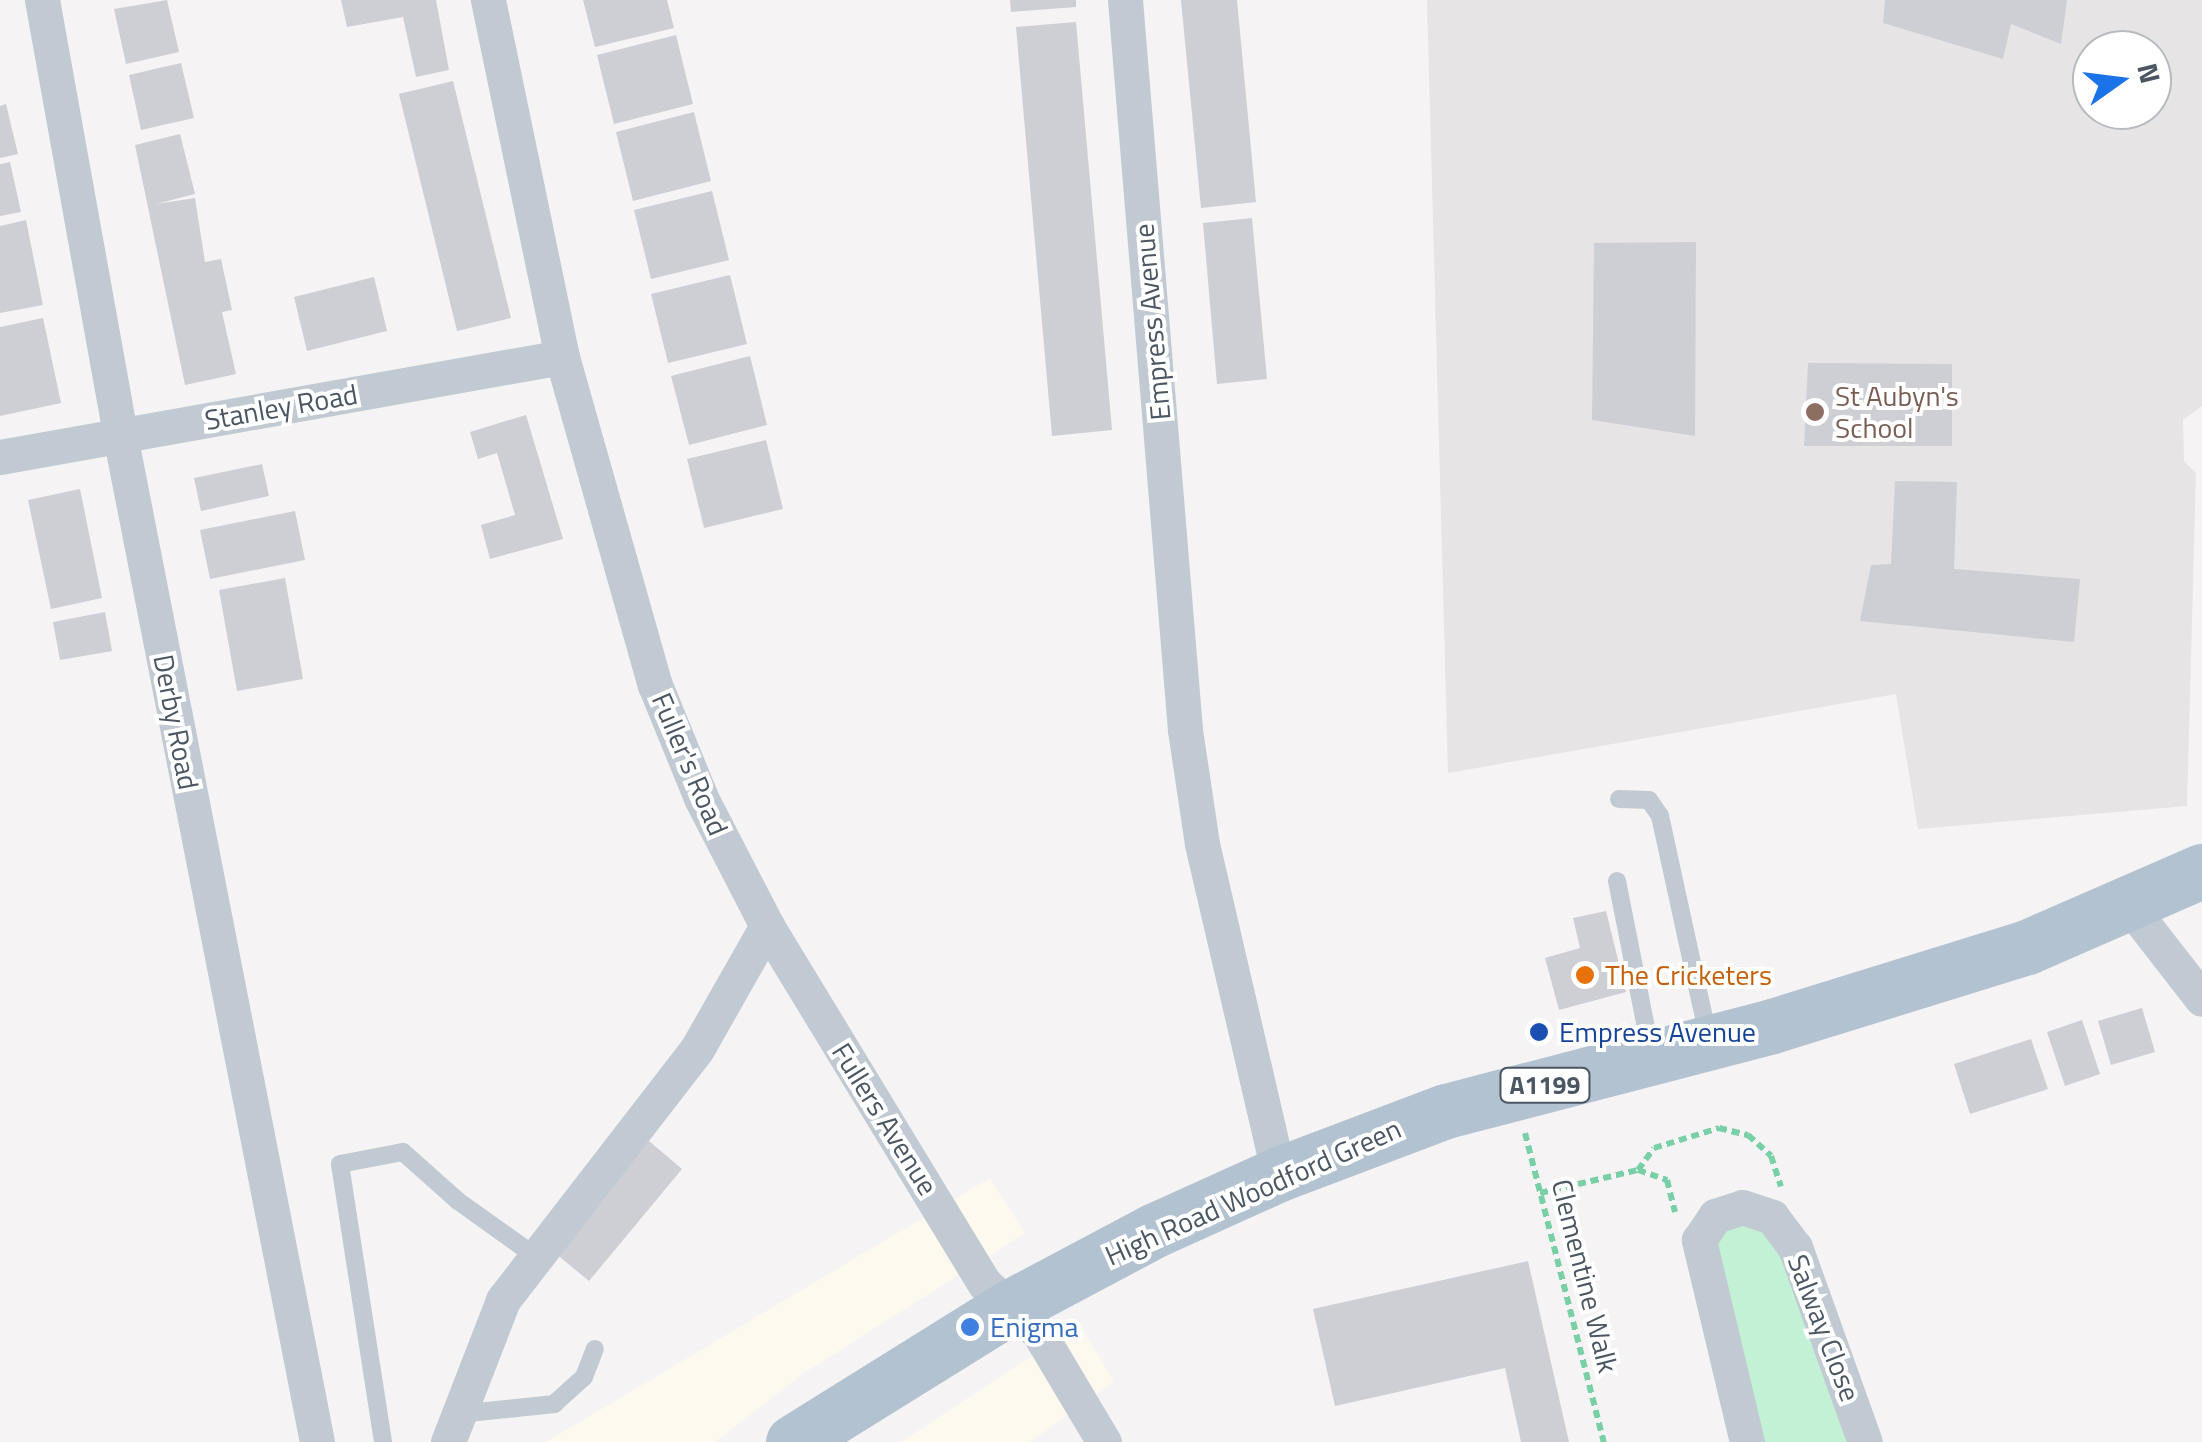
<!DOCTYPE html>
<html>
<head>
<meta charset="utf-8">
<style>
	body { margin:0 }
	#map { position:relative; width:2202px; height:1442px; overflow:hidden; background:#f5f3f3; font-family:"Titillium Web",sans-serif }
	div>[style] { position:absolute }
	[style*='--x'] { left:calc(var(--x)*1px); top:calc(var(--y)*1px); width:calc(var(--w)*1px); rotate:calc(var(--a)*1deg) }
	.commercial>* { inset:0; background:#fdf9ef }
	.education>* { inset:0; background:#e6e4e5 }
	.green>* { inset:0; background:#c3f1d5 }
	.building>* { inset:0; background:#cdcfd5 }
	.path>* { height:6px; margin-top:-3px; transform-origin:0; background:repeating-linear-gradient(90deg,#7ad0a6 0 8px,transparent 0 13px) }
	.service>* { height:18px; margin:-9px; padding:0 9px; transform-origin:9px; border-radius:9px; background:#c1cad2 }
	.minor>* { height:35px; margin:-17.5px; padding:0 17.5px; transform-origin:17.5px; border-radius:17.5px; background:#c1cad2 }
	.primary>* { height:55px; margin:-27.5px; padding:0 27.5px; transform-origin:27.5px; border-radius:27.5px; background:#b3c2d1 }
	.dots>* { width:28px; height:28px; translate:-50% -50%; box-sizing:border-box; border:5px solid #fff; border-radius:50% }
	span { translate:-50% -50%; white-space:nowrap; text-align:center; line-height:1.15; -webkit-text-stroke:8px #fff; paint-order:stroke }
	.shield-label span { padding:2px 8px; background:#fff; border:2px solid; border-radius:8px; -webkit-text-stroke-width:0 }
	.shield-label { font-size:25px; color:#4a5661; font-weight:700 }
	.street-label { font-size:28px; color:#4a5661 }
	.education-label { font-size:28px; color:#785e54 }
	.left { translate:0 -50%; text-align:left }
	.food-label { font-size:28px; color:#c56008 }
	.transit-label { font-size:28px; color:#164399 }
	.shop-label { font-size:28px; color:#366cbe }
	.north { position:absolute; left:2072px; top:30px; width:100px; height:100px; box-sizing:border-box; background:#fff; border:2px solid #b7bbc0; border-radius:50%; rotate:76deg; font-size:28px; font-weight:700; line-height:40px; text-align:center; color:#4a5661 }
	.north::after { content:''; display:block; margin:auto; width:35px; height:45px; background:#1a73e8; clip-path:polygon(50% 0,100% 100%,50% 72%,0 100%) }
</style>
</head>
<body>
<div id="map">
	<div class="commercial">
		<i style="clip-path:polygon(990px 1178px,1025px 1233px,804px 1373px,715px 1442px,546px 1442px)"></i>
		<i style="clip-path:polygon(1080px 1324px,1114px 1382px,1030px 1442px,901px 1442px)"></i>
	</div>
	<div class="education">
		<i style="clip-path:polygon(evenodd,1427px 0,2202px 0,2202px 406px,2183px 420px,2184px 461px,2196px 473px,2187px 806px,1918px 829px,1896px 694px,1448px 773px,1427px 0,2092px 50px,2152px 50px,2152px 110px,2092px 110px,2092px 50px)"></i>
	</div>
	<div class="green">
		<i style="clip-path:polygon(1735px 1216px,1775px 1230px,1850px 1442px,1757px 1442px,1714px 1245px)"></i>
	</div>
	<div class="building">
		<i style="clip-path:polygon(167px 0,179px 52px,126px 64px,114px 9px)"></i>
		<i style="clip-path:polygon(341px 0,436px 0,449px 70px,416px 77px,403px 17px,347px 27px)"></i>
		<i style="clip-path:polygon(583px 0,667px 0,674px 28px,595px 47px)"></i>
		<i style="clip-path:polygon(1010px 0,1076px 0,1076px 7px,1011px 12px)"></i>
		<i style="clip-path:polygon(1181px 0,1237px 0,1256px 202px,1201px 208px)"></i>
		<i style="clip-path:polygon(1885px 0,2067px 0,2061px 44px,2011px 24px,2003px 59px,1883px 23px)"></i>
		<i style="clip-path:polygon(1076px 22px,1112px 430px,1052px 436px,1016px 27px)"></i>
		<i style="clip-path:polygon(676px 35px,693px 104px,614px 124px,597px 55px)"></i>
		<i style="clip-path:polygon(181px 63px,194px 118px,141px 130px,129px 75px)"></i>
		<i style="clip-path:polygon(453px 81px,511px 318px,457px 331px,399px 94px)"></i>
		<i style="clip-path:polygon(6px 104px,18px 154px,0 158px,0 106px)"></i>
		<i style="clip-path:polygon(694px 112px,711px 181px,633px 201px,616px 132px)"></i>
		<i style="clip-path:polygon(180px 134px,195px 194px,156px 204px,195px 198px,205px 262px,221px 259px,232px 310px,222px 312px,236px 374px,185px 385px,135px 145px)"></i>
		<i style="clip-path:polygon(10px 162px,21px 212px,0 216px,0 164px)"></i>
		<i style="clip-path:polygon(712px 191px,729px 260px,651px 279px,634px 210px)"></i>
		<i style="clip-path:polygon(1252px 218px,1267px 379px,1217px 384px,1203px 223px)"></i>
		<i style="clip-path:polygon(26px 220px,43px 305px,0 313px,0 226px)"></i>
		<i style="clip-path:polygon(1696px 242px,1695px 436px,1592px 420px,1594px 243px)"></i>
		<i style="clip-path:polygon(730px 275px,747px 344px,668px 363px,651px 294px)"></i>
		<i style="clip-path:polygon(374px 277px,387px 331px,307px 351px,294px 297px)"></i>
		<i style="clip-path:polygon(43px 318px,61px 403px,0 416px,0 327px)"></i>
		<i style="clip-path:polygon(750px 356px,767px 425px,689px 445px,671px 376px)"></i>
		<i style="clip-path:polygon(1808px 363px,1952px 364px,1952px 446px,1804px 446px)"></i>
		<i style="clip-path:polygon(526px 415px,563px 539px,490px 559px,481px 525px,515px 515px,497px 453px,478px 459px,470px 432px)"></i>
		<i style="clip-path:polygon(766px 440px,783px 509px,704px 528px,687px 459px)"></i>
		<i style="clip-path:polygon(262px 464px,269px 496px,201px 511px,194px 478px)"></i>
		<i style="clip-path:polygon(1895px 481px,1957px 482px,1954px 569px,2080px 579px,2074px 642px,1860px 621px,1871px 565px,1891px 564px)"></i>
		<i style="clip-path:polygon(80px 489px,102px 598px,51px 609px,28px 500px)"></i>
		<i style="clip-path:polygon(295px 511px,305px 560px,210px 579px,200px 530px)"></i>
		<i style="clip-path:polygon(285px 578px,303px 679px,237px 691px,219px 590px)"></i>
		<i style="clip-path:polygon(105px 612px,112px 651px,60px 660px,53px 622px)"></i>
		<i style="clip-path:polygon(1606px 911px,1626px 992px,1559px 1010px,1545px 958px,1580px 948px,1573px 918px)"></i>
		<i style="clip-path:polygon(2142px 1008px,2155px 1052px,2111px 1065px,2098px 1021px)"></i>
		<i style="clip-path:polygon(2082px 1020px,2100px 1074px,2065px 1086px,2047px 1032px)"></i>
		<i style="clip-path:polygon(2031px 1039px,2048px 1089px,1970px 1114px,1954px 1064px)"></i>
		<i style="clip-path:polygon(649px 1141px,682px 1169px,589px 1281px,555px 1253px)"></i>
		<i style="clip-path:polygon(1528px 1261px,1569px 1442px,1521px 1442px,1505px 1368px,1335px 1406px,1313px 1309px)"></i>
	</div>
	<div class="path">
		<i style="--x:1525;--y:1133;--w:319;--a:75.7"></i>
		<i style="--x:1638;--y:1170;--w:27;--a:-54"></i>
		<i style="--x:1654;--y:1148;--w:68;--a:-17.1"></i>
		<i style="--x:1719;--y:1128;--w:30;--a:14"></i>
		<i style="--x:1748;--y:1135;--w:31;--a:42"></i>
		<i style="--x:1771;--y:1156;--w:32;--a:72"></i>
		<i style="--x:1540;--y:1193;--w:101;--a:-13.2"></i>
		<i style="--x:1638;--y:1170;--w:31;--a:19"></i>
		<i style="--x:1667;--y:1180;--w:33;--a:76"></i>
	</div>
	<div class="service">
		<i style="--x:1619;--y:799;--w:30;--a:2"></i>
		<i style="--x:1649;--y:800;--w:19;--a:55"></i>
		<i style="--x:1660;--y:816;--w:225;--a:77.7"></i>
		<i style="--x:1617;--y:881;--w:174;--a:78.8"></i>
		<i style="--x:459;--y:1414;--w:96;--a:-6"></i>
		<i style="--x:554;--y:1404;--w:40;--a:-42"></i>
		<i style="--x:584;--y:1377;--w:30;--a:-69"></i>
		<i style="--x:383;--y:1442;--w:281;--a:-98.8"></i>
		<i style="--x:340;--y:1164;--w:64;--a:-10.8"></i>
		<i style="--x:403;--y:1152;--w:74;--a:41.7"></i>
		<i style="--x:458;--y:1201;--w:95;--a:35.5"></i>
	</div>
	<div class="minor">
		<i style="--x:42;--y:0;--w:442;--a:79.8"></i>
		<i style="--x:120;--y:435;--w:1026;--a:78.93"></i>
		<i style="--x:488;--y:0;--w:365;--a:78.3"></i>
		<i style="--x:562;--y:357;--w:341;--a:74.2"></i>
		<i style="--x:655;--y:685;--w:122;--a:67.8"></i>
		<i style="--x:701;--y:798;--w:144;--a:62.7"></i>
		<i style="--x:767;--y:926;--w:419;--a:58.7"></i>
		<i style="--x:985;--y:1284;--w:73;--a:42.2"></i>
		<i style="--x:1039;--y:1333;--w:127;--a:59.2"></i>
		<i style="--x:1125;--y:0;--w:732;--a:85.3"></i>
		<i style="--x:1185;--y:730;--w:115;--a:81.5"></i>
		<i style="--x:1202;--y:844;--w:339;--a:76.9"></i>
		<i style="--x:0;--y:457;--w:571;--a:-10.09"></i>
		<i style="--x:2128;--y:904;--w:120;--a:52.1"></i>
		<i style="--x:448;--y:1442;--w:152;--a:-68.8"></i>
		<i style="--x:503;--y:1300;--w:317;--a:-52.3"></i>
		<i style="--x:697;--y:1049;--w:142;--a:-60.4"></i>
		<i style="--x:1747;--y:1442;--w:208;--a:-103.4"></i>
		<i style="--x:1699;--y:1240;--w:29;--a:-56"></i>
		<i style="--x:1715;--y:1216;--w:28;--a:-18"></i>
		<i style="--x:1742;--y:1207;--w:32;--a:18"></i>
		<i style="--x:1772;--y:1217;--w:38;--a:53"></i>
		<i style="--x:1795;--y:1247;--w:207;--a:70.3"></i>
	</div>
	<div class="primary">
		<i style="--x:793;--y:1442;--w:256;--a:-31.9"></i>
		<i style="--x:1010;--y:1307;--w:164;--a:-28"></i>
		<i style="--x:1155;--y:1230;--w:136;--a:-24.3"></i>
		<i style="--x:1279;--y:1174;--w:178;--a:-20.7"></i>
		<i style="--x:1446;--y:1111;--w:337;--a:-14.6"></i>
		<i style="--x:1772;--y:1026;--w:267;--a:-17.2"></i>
		<i style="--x:2027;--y:947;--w:191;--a:-23.5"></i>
	</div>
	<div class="dots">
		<i style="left:1815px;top:412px;background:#8d6e63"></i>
		<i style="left:1585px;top:975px;background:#e8710a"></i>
		<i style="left:1539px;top:1032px;background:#1a4fb4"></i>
		<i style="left:970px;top:1327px;background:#3f7fe0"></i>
	</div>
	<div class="shield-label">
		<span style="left:1545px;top:1085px">A1199</span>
	</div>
	<div class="street-label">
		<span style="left:1152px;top:322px;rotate:-95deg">Empress Avenue</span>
		<span style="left:281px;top:407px;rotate:-10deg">Stanley Road</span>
		<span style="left:176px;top:722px;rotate:79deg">Derby Road</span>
		<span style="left:690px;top:764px;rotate:67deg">Fuller's Road</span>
		<span style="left:885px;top:1119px;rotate:58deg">Fullers Avenue</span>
		<span style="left:1253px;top:1192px;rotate:-24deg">High Road Woodford Green</span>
		<span style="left:1585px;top:1276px;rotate:76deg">Clementine Walk</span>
		<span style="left:1824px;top:1328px;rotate:69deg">Salway Close</span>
	</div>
	<div class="education-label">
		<span class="left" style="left:1835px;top:412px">St Aubyn's<br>School</span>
	</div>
	<div class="food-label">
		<span class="left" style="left:1605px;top:975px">The Cricketers</span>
	</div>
	<div class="transit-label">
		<span class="left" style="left:1559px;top:1032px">Empress Avenue</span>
	</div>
	<div class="shop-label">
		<span class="left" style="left:990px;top:1327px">Enigma</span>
	</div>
	<div class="north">N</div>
</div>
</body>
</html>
